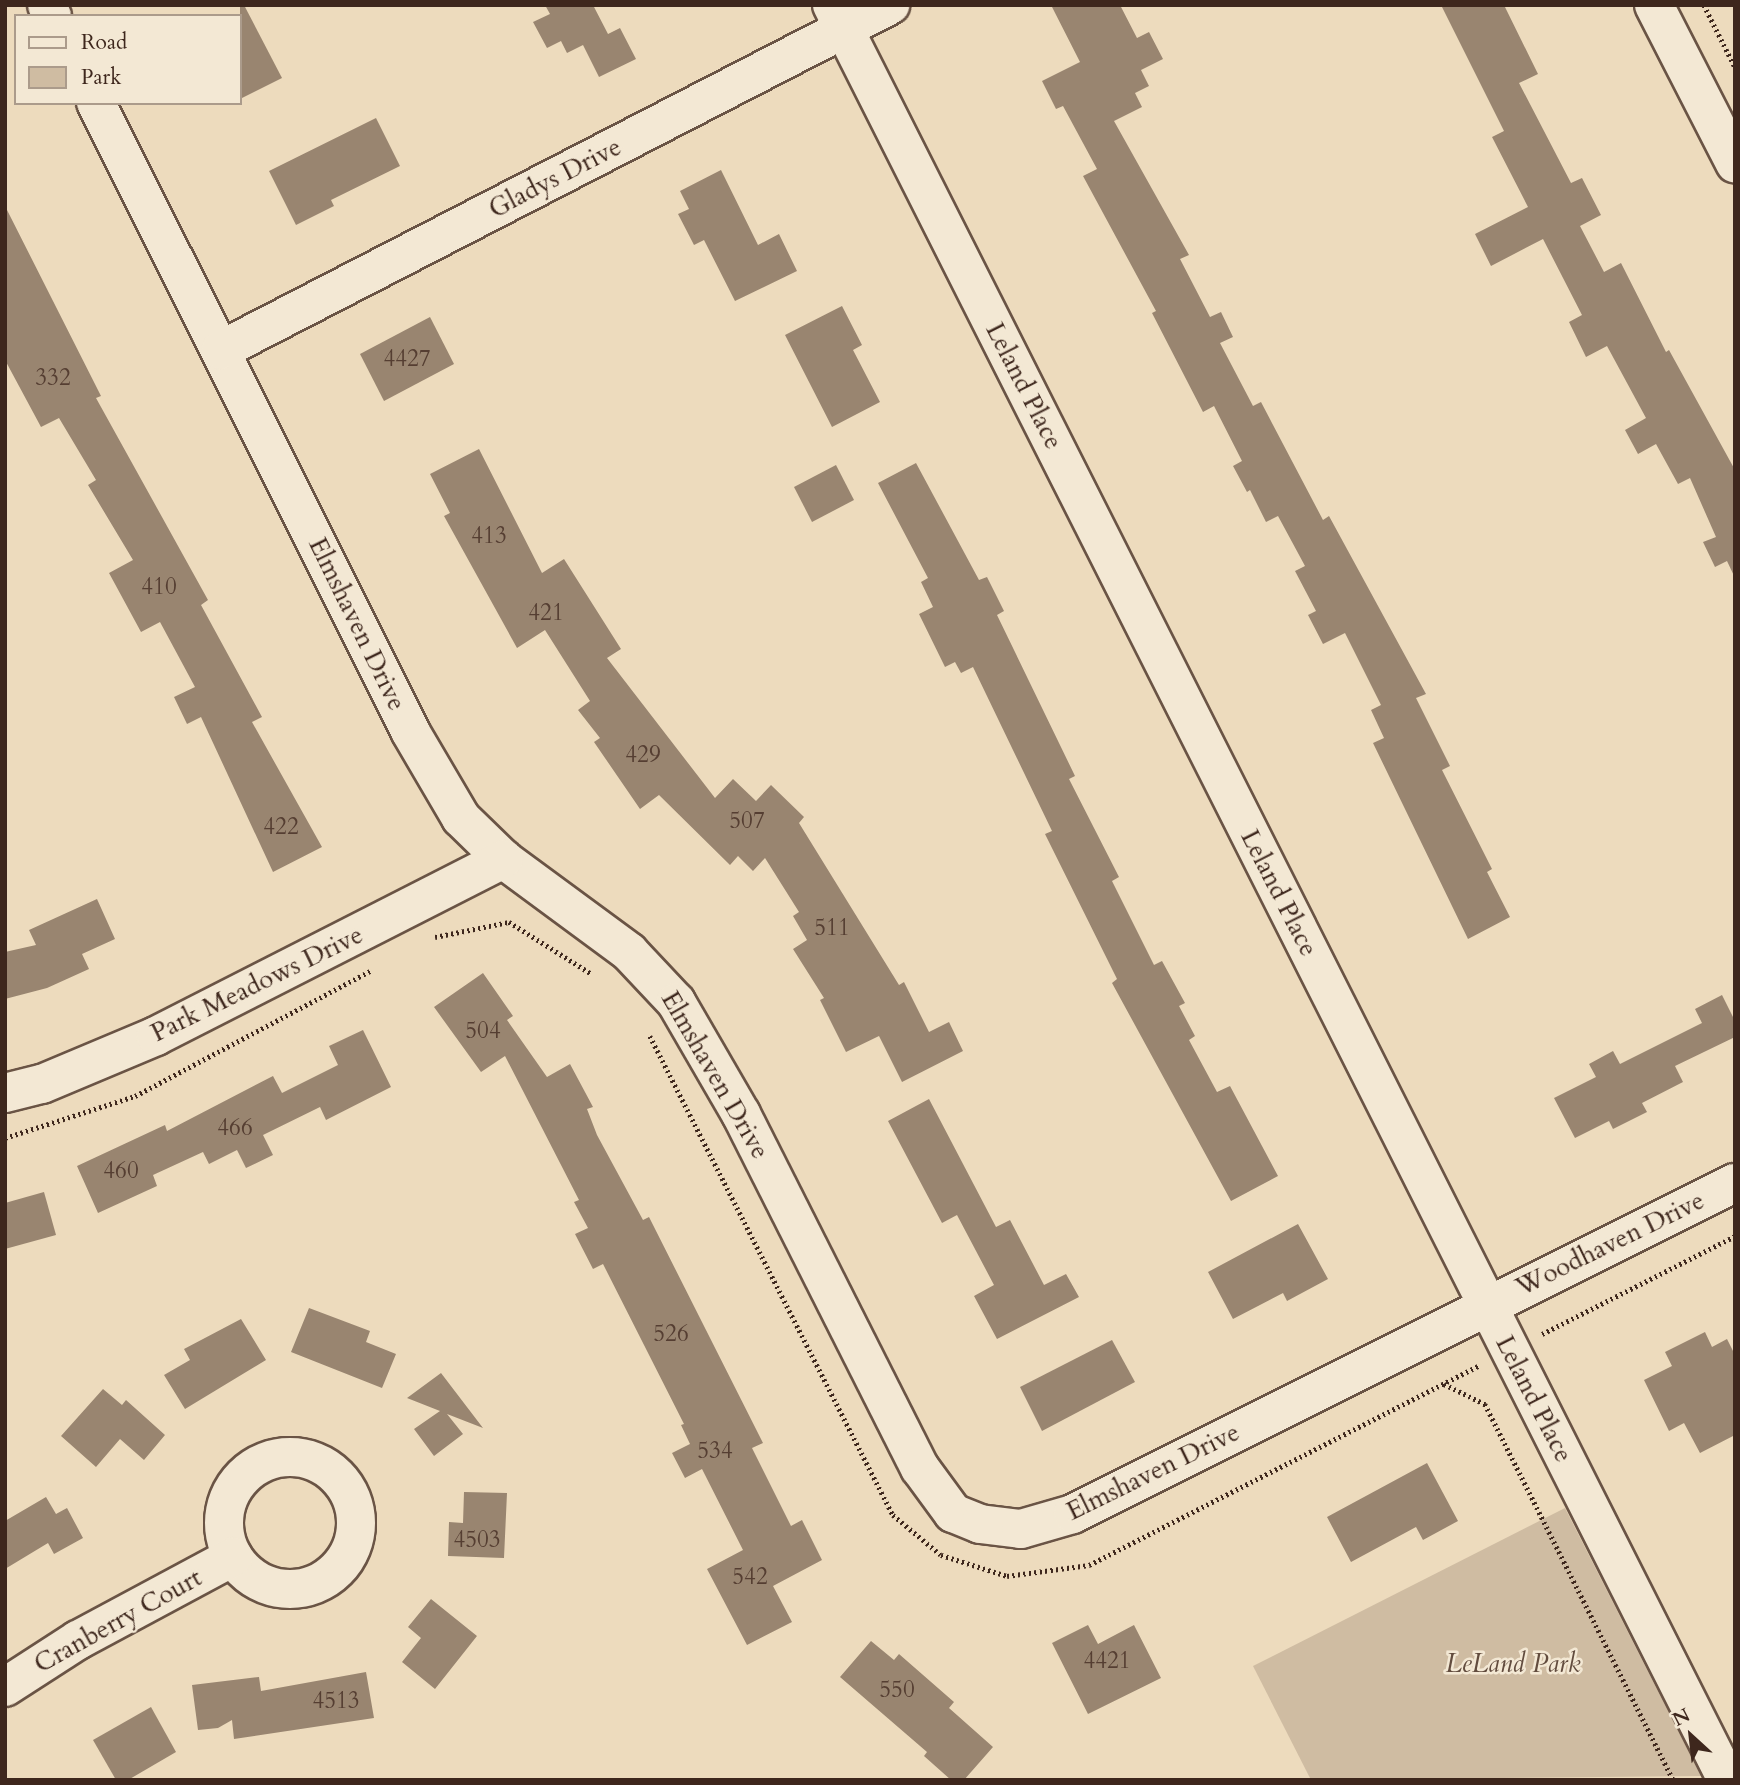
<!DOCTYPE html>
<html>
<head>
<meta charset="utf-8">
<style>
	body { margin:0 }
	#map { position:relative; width:1740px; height:1785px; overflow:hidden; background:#eddbbd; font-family:Cardo,serif }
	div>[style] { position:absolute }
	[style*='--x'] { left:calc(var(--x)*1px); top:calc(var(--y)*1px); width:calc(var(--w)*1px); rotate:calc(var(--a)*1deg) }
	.green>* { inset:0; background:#cfbca2 }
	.building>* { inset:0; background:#998570 }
	.path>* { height:4.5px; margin-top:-2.25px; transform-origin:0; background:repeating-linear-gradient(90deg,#3e271d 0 2px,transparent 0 5.5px) }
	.roads { filter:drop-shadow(2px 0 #6a5445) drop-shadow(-2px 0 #6a5445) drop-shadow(0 2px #6a5445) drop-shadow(0 -2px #6a5445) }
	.minor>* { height:38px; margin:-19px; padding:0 19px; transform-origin:19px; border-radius:19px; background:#f3e8d4 }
	.minor>.ring { margin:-19px; padding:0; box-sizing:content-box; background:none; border:38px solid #f3e8d4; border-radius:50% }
	span { translate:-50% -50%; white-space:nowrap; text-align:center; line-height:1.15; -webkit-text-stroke:5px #f3e8d4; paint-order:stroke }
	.number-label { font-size:23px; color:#553e32 }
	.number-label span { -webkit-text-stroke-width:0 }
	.street-label { font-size:26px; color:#3e271d }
	.park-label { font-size:26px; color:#624c3e; font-style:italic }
	.frame { position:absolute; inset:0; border:7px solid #3e271d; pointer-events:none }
	.legend { position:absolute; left:14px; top:14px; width:228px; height:91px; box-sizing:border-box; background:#f3e8d4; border:2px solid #ab9b8b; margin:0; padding:9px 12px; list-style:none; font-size:21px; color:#3e271d }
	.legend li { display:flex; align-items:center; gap:14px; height:35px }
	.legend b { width:35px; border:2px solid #ab9b8b }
	.north { position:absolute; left:1656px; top:1701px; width:70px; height:70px; -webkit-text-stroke:5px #f3e8d4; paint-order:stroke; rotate:333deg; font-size:19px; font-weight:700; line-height:28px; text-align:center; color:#3e271d }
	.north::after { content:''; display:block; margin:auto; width:24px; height:32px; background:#3e271d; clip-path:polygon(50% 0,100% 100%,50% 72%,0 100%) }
</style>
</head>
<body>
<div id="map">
	<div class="green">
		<i style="clip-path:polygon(1565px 1508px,1701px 1776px,1311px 1780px,1253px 1666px)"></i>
	</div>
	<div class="building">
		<i style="clip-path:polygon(240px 5px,244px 5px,282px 78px,240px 99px)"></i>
		<i style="clip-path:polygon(545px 5px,593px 5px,608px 34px,620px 28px,636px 59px,599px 77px,583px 45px,567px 53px,561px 41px,547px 48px,533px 22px,550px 14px)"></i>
		<i style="clip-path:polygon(1051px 5px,1120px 5px,1137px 38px,1149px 32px,1163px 59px,1141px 70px,1149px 86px,1135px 93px,1142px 107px,1114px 121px,1189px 255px,1180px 259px,1210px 317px,1221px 312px,1233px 337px,1220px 343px,1253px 406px,1261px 402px,1323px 520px,1329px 516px,1426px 694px,1416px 698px,1450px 766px,1442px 770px,1492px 869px,1487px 872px,1510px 917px,1468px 939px,1373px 743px,1384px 738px,1371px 710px,1381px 705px,1345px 633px,1323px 644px,1308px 615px,1316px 611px,1295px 571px,1305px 566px,1278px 516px,1266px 522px,1250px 490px,1247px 492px,1233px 466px,1242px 461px,1214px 406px,1203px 412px,1152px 313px,1156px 311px,1083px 176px,1097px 169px,1063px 106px,1056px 109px,1042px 81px,1080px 62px)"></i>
		<i style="clip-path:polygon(1441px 5px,1504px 5px,1538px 74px,1519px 83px,1571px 183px,1582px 178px,1601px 215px,1580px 226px,1604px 272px,1621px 263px,1666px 352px,1669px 350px,1735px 470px,1735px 578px,1727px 561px,1715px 567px,1703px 542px,1716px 537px,1690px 478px,1678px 484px,1656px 444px,1638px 454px,1625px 430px,1646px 418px,1607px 346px,1586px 357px,1569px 322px,1582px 315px,1543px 239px,1491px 266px,1475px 234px,1528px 207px,1492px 137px,1504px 131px)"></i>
		<i style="clip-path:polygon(376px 118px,400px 166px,331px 200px,334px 206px,296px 225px,269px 171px)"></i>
		<i style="clip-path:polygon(721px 170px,758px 245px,779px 234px,797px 271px,735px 301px,704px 240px,694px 245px,678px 214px,689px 209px,680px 191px)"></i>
		<i style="clip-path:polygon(5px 206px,101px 396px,96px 398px,208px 600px,201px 605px,262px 717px,252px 722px,322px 847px,273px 872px,201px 717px,187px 724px,174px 697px,195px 687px,160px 622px,141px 632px,109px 573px,133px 560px,88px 485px,96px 480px,59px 418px,41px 427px,5px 360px)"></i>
		<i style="clip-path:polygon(842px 306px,862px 345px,853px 350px,880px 402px,832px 427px,785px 335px)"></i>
		<i style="clip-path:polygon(430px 317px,454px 364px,384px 401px,360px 354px)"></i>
		<i style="clip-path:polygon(479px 449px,542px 573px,564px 559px,621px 649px,607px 658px,715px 798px,733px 779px,756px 801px,771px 785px,804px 817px,799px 823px,899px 985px,904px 982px,929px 1032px,949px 1022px,963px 1051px,902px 1082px,879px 1036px,846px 1052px,820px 1000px,824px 998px,793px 949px,807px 940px,793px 916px,799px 912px,765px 858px,753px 871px,738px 856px,730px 865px,659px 795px,640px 809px,594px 742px,600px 738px,578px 710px,590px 701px,545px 630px,517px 648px,444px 516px,450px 513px,430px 474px)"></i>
		<i style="clip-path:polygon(916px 463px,979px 580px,987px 577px,1004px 611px,997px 615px,1075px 776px,1069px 779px,1119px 877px,1112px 881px,1154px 965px,1162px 961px,1185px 1003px,1179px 1006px,1195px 1036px,1189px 1040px,1217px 1092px,1230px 1086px,1278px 1176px,1231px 1201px,1112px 983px,1117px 979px,1045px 834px,1052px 831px,973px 667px,961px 673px,955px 662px,945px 667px,919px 614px,933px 607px,921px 582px,928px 578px,878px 483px)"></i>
		<i style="clip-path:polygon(836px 465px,854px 500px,812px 522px,794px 487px)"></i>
		<i style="clip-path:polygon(97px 899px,115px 939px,82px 954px,89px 969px,47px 988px,5px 999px,5px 952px,36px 945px,29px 930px)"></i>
		<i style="clip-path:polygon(483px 973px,513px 1016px,507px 1020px,547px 1077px,570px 1064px,593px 1107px,587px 1109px,597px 1135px,643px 1220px,649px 1217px,763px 1443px,752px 1448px,791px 1526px,802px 1520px,822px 1560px,773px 1586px,792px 1622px,747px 1645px,707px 1569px,743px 1550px,702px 1469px,685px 1478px,672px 1453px,690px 1444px,681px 1425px,684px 1424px,603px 1264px,593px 1269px,575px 1234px,588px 1228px,574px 1202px,579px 1200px,505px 1056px,481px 1072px,434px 1007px)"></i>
		<i style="clip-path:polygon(1722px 995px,1735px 1021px,1735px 1037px,1675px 1066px,1683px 1082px,1642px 1103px,1647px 1112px,1613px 1129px,1609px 1121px,1575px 1138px,1554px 1098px,1596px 1077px,1589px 1064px,1613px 1051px,1620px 1064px,1702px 1023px,1695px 1009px)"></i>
		<i style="clip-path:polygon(363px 1030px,391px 1087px,326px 1120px,320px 1107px,263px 1135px,273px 1155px,246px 1168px,237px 1150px,209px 1164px,203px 1152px,153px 1175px,157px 1186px,98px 1213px,77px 1166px,165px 1125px,167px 1131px,273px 1076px,282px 1093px,338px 1065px,329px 1046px)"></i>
		<i style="clip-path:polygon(929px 1099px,996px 1227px,1010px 1220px,1044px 1285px,1066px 1274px,1079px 1297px,997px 1339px,974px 1296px,994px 1285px,957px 1215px,942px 1223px,888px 1121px)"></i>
		<i style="clip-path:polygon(44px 1192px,56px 1235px,5px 1249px,5px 1203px)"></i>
		<i style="clip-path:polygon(1298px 1224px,1328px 1279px,1287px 1301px,1283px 1293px,1233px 1319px,1208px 1272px)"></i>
		<i style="clip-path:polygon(309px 1308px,370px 1331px,366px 1342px,396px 1354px,382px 1388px,291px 1352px)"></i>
		<i style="clip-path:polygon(241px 1319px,266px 1360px,185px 1409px,164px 1375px,190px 1360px,184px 1349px)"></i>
		<i style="clip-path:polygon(1705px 1332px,1712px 1347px,1727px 1339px,1735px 1355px,1735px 1435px,1700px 1453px,1684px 1423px,1669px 1431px,1644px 1380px,1672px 1366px,1665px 1352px)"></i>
		<i style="clip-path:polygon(1112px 1340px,1135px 1382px,1042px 1431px,1020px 1387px)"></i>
		<i style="clip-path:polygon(441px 1373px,483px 1428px,447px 1414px,463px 1434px,434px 1456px,414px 1429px,440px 1411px,407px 1398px)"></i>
		<i style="clip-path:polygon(103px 1389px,122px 1405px,126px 1400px,165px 1435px,144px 1460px,120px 1439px,96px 1467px,61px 1436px)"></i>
		<i style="clip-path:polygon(1427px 1463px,1458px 1521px,1423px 1540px,1416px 1527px,1351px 1562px,1327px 1517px)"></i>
		<i style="clip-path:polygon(464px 1492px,507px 1493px,504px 1558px,448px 1556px,449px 1522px,463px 1523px)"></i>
		<i style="clip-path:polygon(46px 1497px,56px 1514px,67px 1508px,83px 1538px,54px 1554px,48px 1543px,5px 1569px,5px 1521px)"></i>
		<i style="clip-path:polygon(431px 1599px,477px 1636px,435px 1689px,402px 1662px,421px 1638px,408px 1627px)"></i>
		<i style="clip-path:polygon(1088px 1625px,1098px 1644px,1134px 1625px,1161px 1678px,1088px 1714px,1052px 1643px)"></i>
		<i style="clip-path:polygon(871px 1641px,894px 1660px,899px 1654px,954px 1702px,949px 1708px,993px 1747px,964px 1780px,951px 1780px,924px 1756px,927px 1752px,840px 1677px)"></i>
		<i style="clip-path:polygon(366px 1672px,374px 1718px,234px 1739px,232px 1720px,218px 1728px,198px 1730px,192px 1685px,259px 1677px,261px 1691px)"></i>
		<i style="clip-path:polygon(151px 1707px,176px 1752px,128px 1780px,116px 1780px,93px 1740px)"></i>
	</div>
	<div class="path">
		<i style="--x:1704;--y:5;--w:69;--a:63.4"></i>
		<i style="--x:435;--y:937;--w:76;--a:-11.5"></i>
		<i style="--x:509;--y:922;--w:98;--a:32.1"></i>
		<i style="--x:650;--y:1036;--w:537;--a:63.1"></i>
		<i style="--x:893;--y:1515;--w:62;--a:39.8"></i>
		<i style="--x:941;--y:1555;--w:69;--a:17.7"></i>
		<i style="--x:1007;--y:1576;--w:83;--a:-7.6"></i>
		<i style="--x:1089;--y:1565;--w:437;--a:-27.1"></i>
		<i style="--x:5;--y:1138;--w:137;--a:-17.9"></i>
		<i style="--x:135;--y:1096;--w:268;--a:-28"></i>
		<i style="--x:1542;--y:1334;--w:216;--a:-26.9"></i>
		<i style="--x:1444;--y:1384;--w:46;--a:26"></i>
		<i style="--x:1485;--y:1404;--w:420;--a:63.4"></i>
	</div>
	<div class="roads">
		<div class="minor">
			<i style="--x:47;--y:5;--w:12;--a:66"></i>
			<i style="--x:832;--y:5;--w:1988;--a:63.24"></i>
			<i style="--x:1654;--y:5;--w:178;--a:62.9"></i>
			<i style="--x:96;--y:103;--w:702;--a:63.43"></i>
			<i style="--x:410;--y:731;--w:101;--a:59.6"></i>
			<i style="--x:461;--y:818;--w:59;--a:44.3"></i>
			<i style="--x:503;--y:859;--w:157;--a:36.4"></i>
			<i style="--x:629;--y:952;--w:69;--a:46.8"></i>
			<i style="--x:676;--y:1002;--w:129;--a:59.9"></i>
			<i style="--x:741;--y:1114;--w:397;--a:63.2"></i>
			<i style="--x:920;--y:1468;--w:56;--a:53.7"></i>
			<i style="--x:953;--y:1513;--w:29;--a:22"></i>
			<i style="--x:980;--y:1524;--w:41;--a:7"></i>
			<i style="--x:1021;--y:1529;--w:54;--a:-16.1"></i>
			<i style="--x:1073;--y:1514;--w:740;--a:-26.57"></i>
			<i style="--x:221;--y:350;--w:753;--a:-27.28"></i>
			<i style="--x:5;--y:1093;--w:38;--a:-14"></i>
			<i style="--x:42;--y:1084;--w:124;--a:-22.8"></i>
			<i style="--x:156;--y:1036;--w:390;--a:-27"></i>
			<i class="ring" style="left:224px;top:1457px;width:94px;height:94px"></i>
			<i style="--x:5;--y:1687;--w:87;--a:-32.8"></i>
			<i style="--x:78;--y:1640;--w:176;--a:-28.2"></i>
		</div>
	</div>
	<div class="number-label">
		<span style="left:407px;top:359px">4427</span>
		<span style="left:53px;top:378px">332</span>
		<span style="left:489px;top:536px">413</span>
		<span style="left:159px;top:587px">410</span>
		<span style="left:546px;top:613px">421</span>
		<span style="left:643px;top:755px">429</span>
		<span style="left:747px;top:821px">507</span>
		<span style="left:281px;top:827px">422</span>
		<span style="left:832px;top:928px">511</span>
		<span style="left:483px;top:1031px">504</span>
		<span style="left:235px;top:1128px">466</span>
		<span style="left:121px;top:1171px">460</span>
		<span style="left:671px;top:1334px">526</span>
		<span style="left:715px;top:1451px">534</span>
		<span style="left:477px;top:1540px">4503</span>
		<span style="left:750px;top:1577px">542</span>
		<span style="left:1107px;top:1661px">4421</span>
		<span style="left:897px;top:1690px">550</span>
		<span style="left:336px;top:1701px">4513</span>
	</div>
	<div class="street-label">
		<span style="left:555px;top:178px;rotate:-27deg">Gladys Drive</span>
		<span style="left:1024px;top:386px;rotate:63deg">Leland Place</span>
		<span style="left:357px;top:624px;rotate:64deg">Elmshaven Drive</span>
		<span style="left:1279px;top:893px;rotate:63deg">Leland Place</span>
		<span style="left:257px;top:984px;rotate:-26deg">Park Meadows Drive</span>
		<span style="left:715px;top:1075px;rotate:60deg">Elmshaven Drive</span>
		<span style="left:1610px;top:1244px;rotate:-26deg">Woodhaven Drive</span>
		<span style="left:1534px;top:1399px;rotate:63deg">Leland Place</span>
		<span style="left:1153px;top:1472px;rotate:-26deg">Elmshaven Drive</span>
		<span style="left:118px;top:1621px;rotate:-29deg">Cranberry Court</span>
	</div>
	<div class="park-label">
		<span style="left:1513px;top:1664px">LeLand Park</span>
	</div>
	<div class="frame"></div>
	<ul class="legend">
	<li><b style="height:9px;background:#f3e8d4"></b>Road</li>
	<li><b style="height:19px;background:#cfbca2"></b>Park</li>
	</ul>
	<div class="north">N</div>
</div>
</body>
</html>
